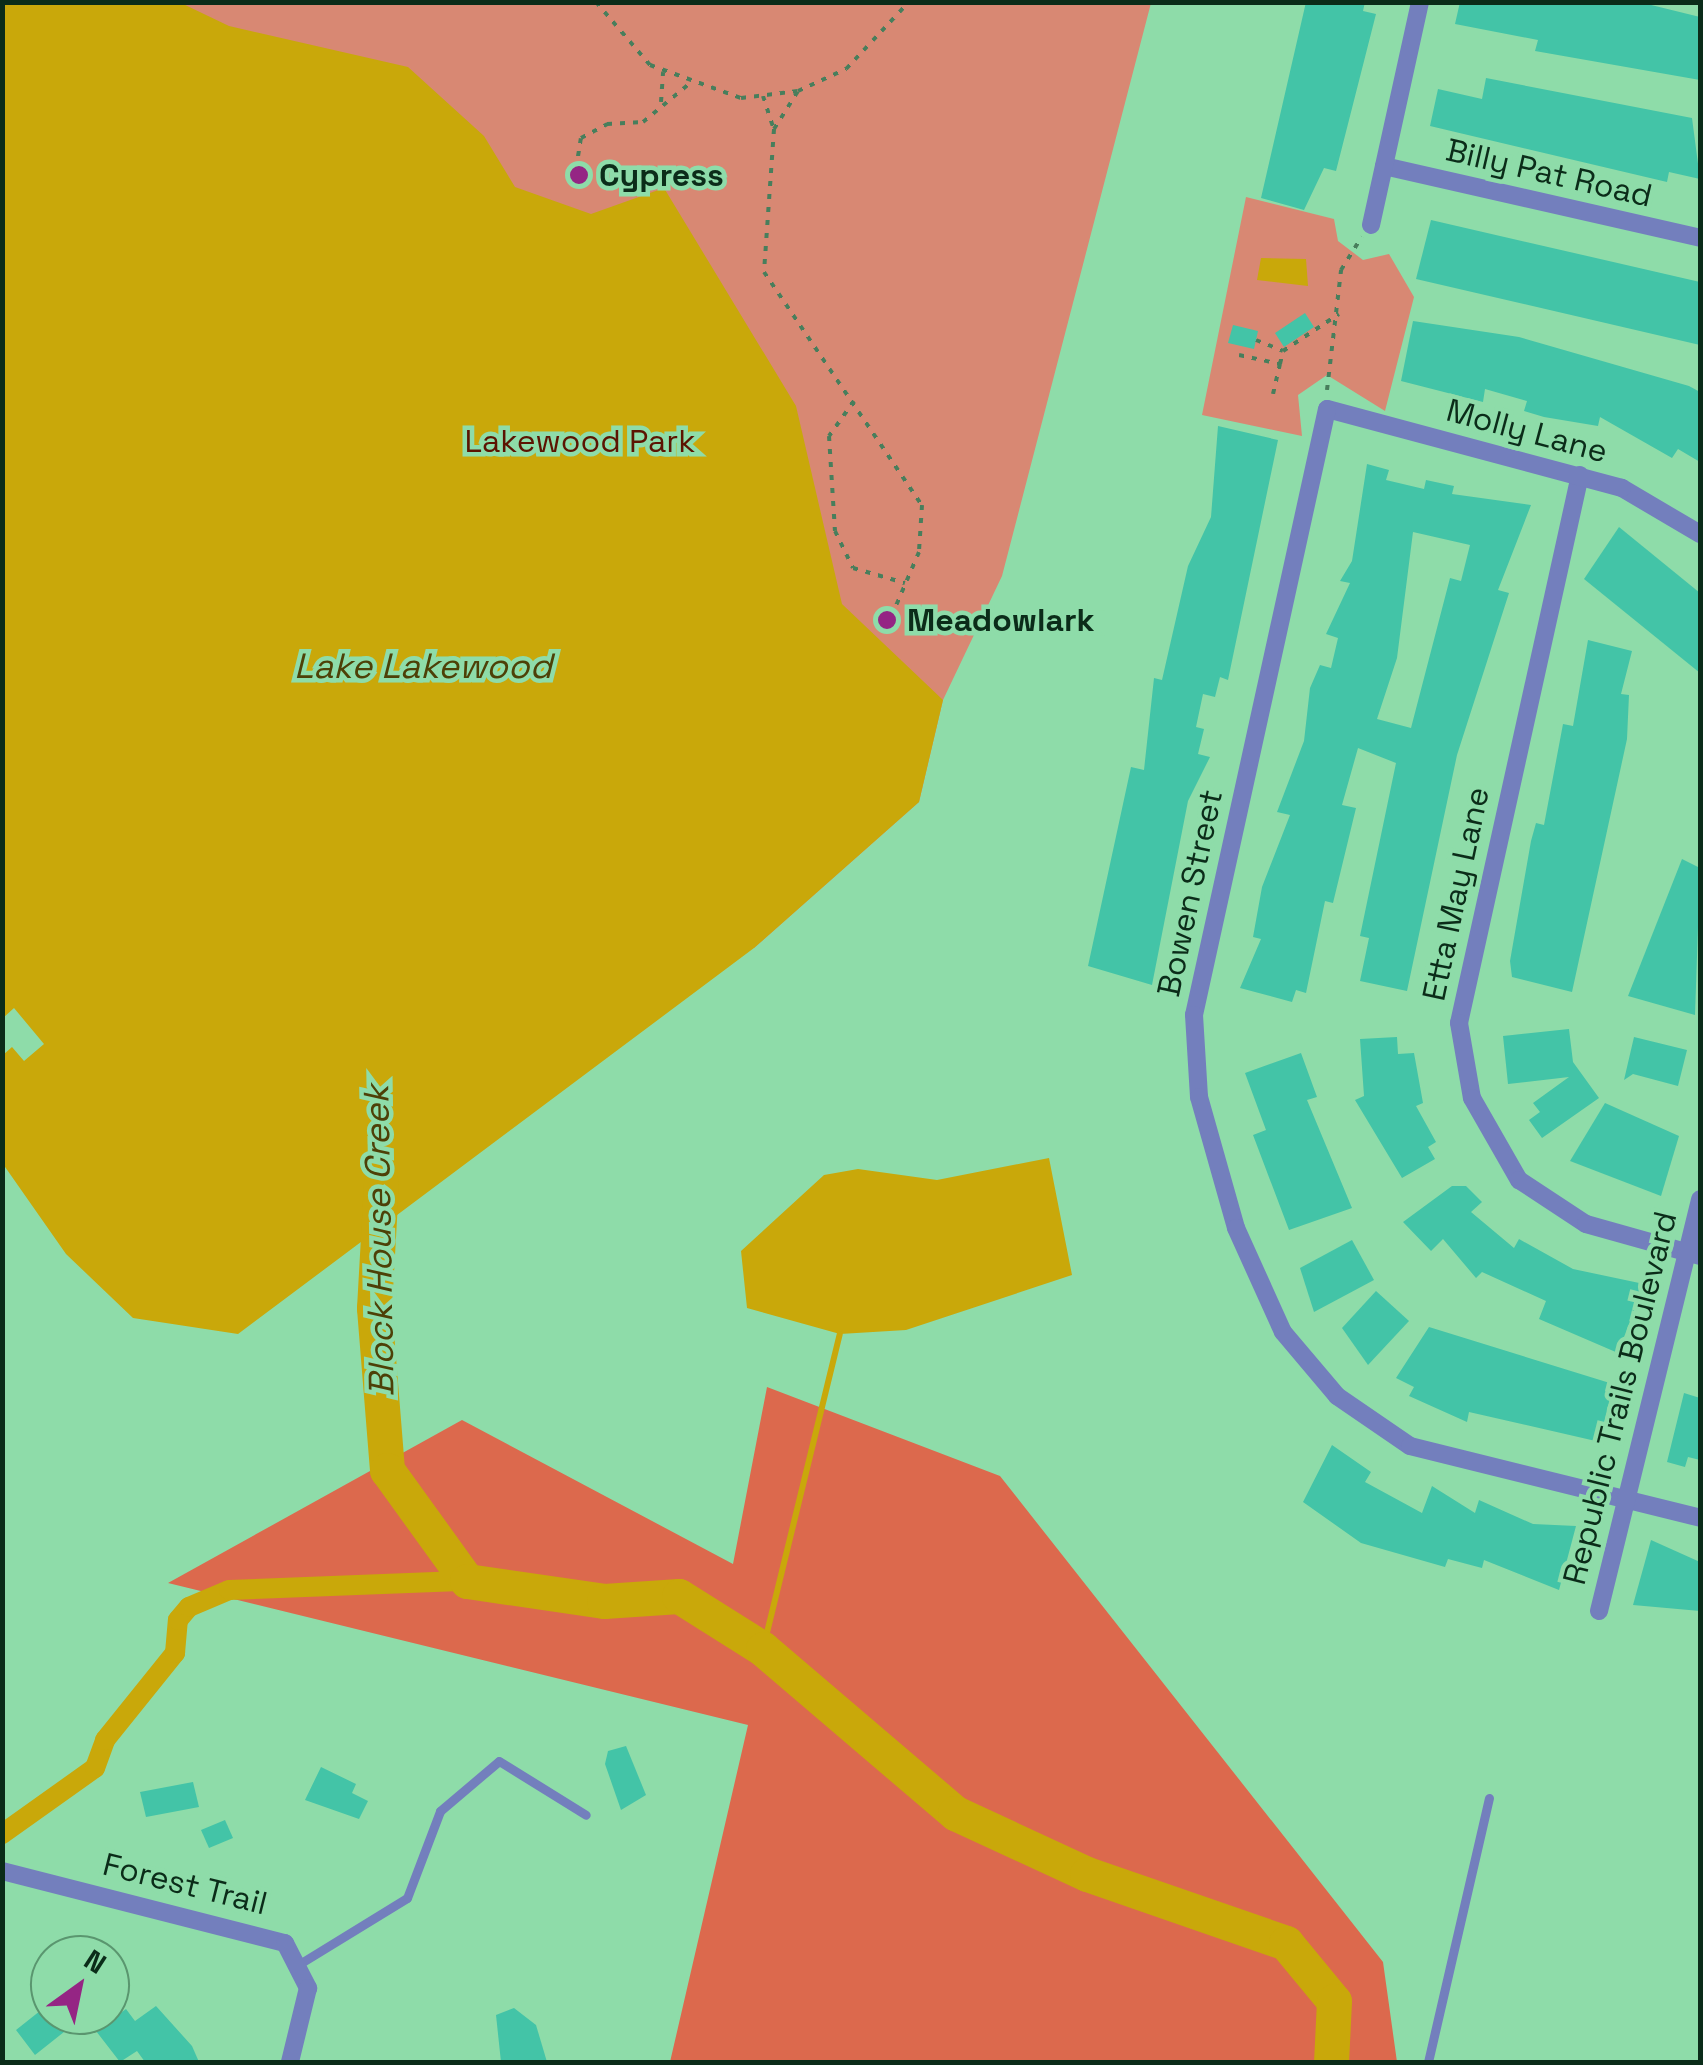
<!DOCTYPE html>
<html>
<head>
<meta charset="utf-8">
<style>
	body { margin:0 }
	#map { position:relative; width:1703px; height:2065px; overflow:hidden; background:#8edca9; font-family:"Space Grotesk",sans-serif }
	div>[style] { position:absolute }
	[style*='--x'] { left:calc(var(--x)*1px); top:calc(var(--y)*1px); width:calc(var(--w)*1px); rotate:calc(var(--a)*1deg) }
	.green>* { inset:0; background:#d88873 }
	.forest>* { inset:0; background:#dc694d }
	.water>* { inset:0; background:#c9a80a }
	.pier>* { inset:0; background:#8edca9 }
	.stream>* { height:6px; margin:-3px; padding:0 3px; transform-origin:3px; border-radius:3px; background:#c9a80a }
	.canal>* { height:20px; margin:-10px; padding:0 10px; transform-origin:10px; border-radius:10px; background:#c9a80a }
	.river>* { height:35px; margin:-17.5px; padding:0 17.5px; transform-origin:17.5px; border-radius:17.5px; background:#c9a80a }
	.building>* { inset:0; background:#43c4a7 }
	.path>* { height:4px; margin-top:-2px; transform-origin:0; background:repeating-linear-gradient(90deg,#487e5c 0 5px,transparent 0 13px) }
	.service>* { height:9px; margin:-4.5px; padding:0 4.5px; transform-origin:4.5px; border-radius:4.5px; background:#737fbd }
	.minor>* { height:18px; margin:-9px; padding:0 9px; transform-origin:9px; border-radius:9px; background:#737fbd }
	.dots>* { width:28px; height:28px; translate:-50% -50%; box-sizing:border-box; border:5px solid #8edca9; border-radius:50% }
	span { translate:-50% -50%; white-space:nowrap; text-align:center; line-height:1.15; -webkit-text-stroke:9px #8edca9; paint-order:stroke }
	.street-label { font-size:32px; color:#0b2c19 }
	.poi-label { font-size:32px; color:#0b2c19; font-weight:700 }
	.left { translate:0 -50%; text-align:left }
	.park-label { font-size:32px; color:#5c1301 }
	.water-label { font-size:35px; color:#4d4007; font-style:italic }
	.frame { position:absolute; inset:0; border:5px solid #0b2c19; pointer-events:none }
	.north { position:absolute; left:30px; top:1935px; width:100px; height:100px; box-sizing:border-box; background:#8edca9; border:2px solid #5a966f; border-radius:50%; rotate:33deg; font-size:28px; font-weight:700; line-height:40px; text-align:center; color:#0b2c19 }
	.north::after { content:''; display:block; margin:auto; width:35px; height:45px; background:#952584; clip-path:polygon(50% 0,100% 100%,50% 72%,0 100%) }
</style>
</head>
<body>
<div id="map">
	<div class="green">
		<i style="clip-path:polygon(3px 3px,1151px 3px,1002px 576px,943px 700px,919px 802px,754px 948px)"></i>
		<i style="clip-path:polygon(1246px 197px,1334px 219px,1338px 241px,1363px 260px,1389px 254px,1414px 297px,1385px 411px,1327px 375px,1298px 395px,1302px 436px,1202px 415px)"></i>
	</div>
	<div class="forest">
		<i style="clip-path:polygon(767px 1387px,1000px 1476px,1383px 1962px,1397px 2062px,670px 2062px,748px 1725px,168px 1583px,462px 1420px,733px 1564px)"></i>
	</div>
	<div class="water">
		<i style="clip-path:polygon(3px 3px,181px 3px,229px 26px,408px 67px,484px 136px,515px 187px,591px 214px,664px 188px,796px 406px,842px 604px,943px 700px,919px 802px,754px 948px,238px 1334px,133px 1318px,66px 1254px,3px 1164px)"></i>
		<i style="clip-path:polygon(1261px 258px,1306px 259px,1308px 286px,1257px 280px)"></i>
		<i style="clip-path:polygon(1049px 1158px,1072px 1275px,906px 1330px,840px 1334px,747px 1308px,741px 1251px,824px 1175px,858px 1169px,937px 1180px)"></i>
	</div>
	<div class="pier">
		<i style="clip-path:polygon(14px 1008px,44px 1044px,24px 1061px,12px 1047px,3px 1055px,3px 1018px)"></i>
	</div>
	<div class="stream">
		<i style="--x:763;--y:1649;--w:324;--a:-76.3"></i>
	</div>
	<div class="canal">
		<i style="--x:2;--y:1834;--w:114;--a:-35.4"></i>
		<i style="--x:95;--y:1768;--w:30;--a:-70"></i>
		<i style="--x:105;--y:1740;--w:112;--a:-51.2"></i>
		<i style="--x:175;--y:1653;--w:33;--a:-85"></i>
		<i style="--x:178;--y:1620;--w:17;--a:-50"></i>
		<i style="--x:189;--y:1607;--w:43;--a:-23"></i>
		<i style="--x:229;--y:1590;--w:238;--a:-2.2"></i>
	</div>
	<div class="river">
		<i style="--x:381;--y:1183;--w:125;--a:93.2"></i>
		<i style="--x:374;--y:1308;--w:163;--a:85.4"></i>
		<i style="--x:387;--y:1470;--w:137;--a:54.2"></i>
		<i style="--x:467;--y:1581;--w:138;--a:8.3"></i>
		<i style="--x:604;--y:1601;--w:75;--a:-3.8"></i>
		<i style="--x:679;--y:1596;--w:99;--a:32.2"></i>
		<i style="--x:763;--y:1649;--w:253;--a:40.5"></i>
		<i style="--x:955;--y:1813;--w:145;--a:24.8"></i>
		<i style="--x:1087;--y:1874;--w:211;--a:19.1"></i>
		<i style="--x:1286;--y:1943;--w:75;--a:50.4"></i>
		<i style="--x:1334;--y:2001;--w:61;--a:92.8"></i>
	</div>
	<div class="building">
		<i style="clip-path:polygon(1306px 2px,1365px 2px,1363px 11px,1376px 14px,1336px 171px,1324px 168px,1304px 210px,1261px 198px)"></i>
		<i style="clip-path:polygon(1460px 2px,1639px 2px,1700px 17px,1700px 80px,1535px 51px,1538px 40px,1455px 24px)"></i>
		<i style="clip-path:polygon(1486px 78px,1692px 118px,1700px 179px,1669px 172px,1667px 182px,1430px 126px,1438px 89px,1482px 99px)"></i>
		<i style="clip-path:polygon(1431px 220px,1700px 282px,1700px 345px,1416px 279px)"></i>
		<i style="clip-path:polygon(1305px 313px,1314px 327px,1284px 347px,1275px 333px)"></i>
		<i style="clip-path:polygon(1413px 321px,1519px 337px,1689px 386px,1700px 392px,1700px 462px,1678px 449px,1672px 458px,1600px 417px,1598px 426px,1544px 417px,1524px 411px,1527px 401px,1485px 389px,1483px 402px,1401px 381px)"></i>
		<i style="clip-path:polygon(1233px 325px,1258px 331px,1254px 349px,1228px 343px)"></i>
		<i style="clip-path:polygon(1218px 426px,1278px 440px,1228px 680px,1220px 677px,1215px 697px,1203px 694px,1196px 727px,1204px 729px,1198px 754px,1210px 757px,1188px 801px,1152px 985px,1088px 966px,1131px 767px,1144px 770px,1154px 678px,1162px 680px,1188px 566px,1211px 517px)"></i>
		<i style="clip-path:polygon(evenodd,1367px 464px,1389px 470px,1386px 480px,1424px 489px,1426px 480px,1454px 486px,1452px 494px,1531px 505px,1498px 590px,1509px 593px,1457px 755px,1407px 991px,1360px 981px,1369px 938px,1360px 936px,1396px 763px,1358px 748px,1342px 805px,1356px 808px,1333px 903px,1325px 901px,1306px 993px,1296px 990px,1292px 1002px,1240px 988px,1261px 939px,1253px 937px,1262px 887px,1290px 815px,1277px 812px,1304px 741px,1310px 688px,1320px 665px,1331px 668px,1338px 638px,1326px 634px,1350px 583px,1340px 581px,1352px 561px,1367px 464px,1413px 532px,1470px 545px,1461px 581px,1450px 578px,1411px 728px,1377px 719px,1397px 658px,1413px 532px)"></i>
		<i style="clip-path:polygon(1619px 527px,1700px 593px,1700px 673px,1584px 579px)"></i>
		<i style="clip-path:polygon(1588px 640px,1632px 651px,1621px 694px,1629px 695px,1627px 739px,1572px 992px,1512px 977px,1510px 961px,1531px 841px,1536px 823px,1544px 825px,1563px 724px,1573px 726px)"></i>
		<i style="clip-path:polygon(1682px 859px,1700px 868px,1695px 1015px,1628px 996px)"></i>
		<i style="clip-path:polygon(1569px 1029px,1573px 1062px,1599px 1098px,1542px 1138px,1529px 1120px,1540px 1112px,1533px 1103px,1569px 1077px,1508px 1084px,1503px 1036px)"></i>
		<i style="clip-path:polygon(1397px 1037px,1398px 1054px,1414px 1053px,1423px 1103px,1416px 1106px,1436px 1142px,1428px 1147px,1435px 1159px,1402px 1178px,1355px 1100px,1364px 1096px,1360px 1039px)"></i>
		<i style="clip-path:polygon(1634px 1037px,1687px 1050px,1678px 1086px,1633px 1074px,1624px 1080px)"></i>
		<i style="clip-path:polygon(1301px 1053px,1317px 1097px,1307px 1100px,1352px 1208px,1289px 1230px,1253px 1135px,1266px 1130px,1245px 1073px)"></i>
		<i style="clip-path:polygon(1605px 1103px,1679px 1136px,1661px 1196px,1570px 1161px)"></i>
		<i style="clip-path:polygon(1452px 1186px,1466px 1186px,1482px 1202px,1471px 1212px,1514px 1248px,1519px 1239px,1573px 1269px,1644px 1284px,1618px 1353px,1539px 1319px,1546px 1301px,1482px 1272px,1476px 1278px,1443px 1239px,1431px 1251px,1403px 1222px)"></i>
		<i style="clip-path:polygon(1352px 1240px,1374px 1280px,1314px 1312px,1300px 1268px)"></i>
		<i style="clip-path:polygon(1376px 1291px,1409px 1321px,1368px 1365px,1342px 1328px)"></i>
		<i style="clip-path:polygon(1429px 1327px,1613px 1384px,1600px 1442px,1469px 1412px,1467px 1422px,1409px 1396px,1414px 1387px,1396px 1378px)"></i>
		<i style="clip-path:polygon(1684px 1393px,1700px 1398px,1700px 1460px,1688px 1457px,1685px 1467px,1667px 1462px)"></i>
		<i style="clip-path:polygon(1332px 1445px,1371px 1472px,1365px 1482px,1422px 1513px,1432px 1486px,1475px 1513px,1479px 1500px,1533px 1524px,1576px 1526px,1559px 1590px,1484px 1560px,1482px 1568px,1448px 1559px,1445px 1567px,1361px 1543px,1303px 1502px)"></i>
		<i style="clip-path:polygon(1651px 1540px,1700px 1562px,1700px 1611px,1633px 1605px)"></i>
		<i style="clip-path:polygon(626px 1746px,646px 1795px,621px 1810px,605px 1764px,608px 1751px)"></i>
		<i style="clip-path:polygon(321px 1767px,356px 1784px,352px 1793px,368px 1801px,359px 1819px,305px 1800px)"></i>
		<i style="clip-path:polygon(193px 1782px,199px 1807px,146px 1817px,140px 1792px)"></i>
		<i style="clip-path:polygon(225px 1820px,233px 1838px,209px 1848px,201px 1830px)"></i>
		<i style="clip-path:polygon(50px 2003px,50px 2015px,69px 2028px,35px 2055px,16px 2030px)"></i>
		<i style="clip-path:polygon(156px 2006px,192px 2046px,199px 2062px,145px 2062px,137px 2051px,120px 2062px,96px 2031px,126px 2009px,135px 2021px)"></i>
		<i style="clip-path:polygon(514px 2008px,536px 2025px,547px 2062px,501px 2062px,496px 2015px)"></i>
	</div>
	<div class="path">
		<i style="--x:596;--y:2;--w:83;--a:49.4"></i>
		<i style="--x:650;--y:65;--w:97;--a:19.9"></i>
		<i style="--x:741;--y:98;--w:57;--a:-7"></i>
		<i style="--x:798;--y:91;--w:53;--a:-24.6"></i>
		<i style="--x:846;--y:69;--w:92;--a:-46.8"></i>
		<i style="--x:763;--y:96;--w:35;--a:72"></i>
		<i style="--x:774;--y:129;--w:143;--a:94"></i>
		<i style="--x:764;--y:272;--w:282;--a:55.9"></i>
		<i style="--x:922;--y:505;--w:47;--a:93.7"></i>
		<i style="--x:919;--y:552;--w:69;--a:113.2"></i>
		<i style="--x:661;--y:102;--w:30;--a:-86"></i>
		<i style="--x:774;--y:129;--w:45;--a:-57.7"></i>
		<i style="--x:576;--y:169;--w:31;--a:-81"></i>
		<i style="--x:581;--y:138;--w:30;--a:-28"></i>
		<i style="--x:607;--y:124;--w:36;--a:-3"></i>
		<i style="--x:643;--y:122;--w:60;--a:-39.6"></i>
		<i style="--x:1256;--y:340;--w:29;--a:22"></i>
		<i style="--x:1239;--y:355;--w:42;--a:12.4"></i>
		<i style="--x:1280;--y:364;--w:13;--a:-77"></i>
		<i style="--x:1283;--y:351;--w:67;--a:-33.5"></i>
		<i style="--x:1327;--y:390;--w:121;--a:-83.3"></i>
		<i style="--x:1341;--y:270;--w:39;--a:-58"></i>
		<i style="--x:1273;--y:394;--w:31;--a:-77"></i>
		<i style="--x:854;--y:401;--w:43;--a:125.5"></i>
		<i style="--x:829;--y:436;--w:95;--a:86.4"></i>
		<i style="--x:835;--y:531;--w:41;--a:64.1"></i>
		<i style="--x:853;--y:568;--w:54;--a:16.1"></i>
	</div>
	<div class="service">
		<i style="--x:301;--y:1963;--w:124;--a:-31.5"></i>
		<i style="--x:407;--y:1898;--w:93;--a:-69.2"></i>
		<i style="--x:440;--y:1811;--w:77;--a:-40.3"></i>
		<i style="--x:499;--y:1761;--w:102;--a:31.8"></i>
		<i style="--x:1428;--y:2062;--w:271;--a:-77"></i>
	</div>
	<div class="minor">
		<i style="--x:1384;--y:166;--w:324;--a:12.8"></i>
		<i style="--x:1371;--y:225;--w:228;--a:-77.6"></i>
		<i style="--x:1580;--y:475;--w:561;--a:102.45"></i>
		<i style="--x:1459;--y:1023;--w:76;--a:80.2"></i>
		<i style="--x:1472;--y:1098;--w:95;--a:60.2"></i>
		<i style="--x:1519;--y:1180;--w:80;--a:33.3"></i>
		<i style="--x:1586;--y:1224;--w:118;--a:15.7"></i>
		<i style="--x:1700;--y:534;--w:91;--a:-149.5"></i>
		<i style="--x:1622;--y:488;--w:305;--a:-165"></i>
		<i style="--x:1327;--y:409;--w:620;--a:102.38"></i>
		<i style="--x:1194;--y:1015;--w:82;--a:86.5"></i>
		<i style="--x:1199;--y:1097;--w:136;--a:74.2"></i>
		<i style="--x:1236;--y:1228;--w:114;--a:65.7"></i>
		<i style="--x:1283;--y:1332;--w:84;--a:49.8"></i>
		<i style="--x:1337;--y:1396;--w:88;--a:34.4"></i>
		<i style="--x:1410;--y:1446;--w:299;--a:13.9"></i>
		<i style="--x:1599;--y:1611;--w:424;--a:-76.2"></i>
		<i style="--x:2;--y:1871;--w:292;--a:14.3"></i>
		<i style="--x:285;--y:1943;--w:51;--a:62.9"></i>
		<i style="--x:308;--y:1988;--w:76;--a:103.7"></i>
	</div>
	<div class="dots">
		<i style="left:579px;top:175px;background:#952584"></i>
		<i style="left:887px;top:620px;background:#952584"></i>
	</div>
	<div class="street-label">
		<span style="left:1549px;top:173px;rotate:13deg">Billy Pat Road</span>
		<span style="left:1527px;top:431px;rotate:15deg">Molly Lane</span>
		<span style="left:1190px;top:893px;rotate:-78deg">Bowen Street</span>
		<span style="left:1456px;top:894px;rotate:-78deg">Etta May Lane</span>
		<span style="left:1620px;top:1398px;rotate:-76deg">Republic Trails Boulevard</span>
		<span style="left:185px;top:1884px;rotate:14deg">Forest Trail</span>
	</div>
	<div class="poi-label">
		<span class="left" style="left:599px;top:175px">Cypress</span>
		<span class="left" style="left:907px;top:620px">Meadowlark</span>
	</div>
	<div class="park-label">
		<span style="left:580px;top:441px">Lakewood Park</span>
	</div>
	<div class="water-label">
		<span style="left:423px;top:666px">Lake Lakewood</span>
		<span style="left:379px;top:1241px;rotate:-91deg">Block House Creek</span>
	</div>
	<div class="frame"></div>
	<div class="north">N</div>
</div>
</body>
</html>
